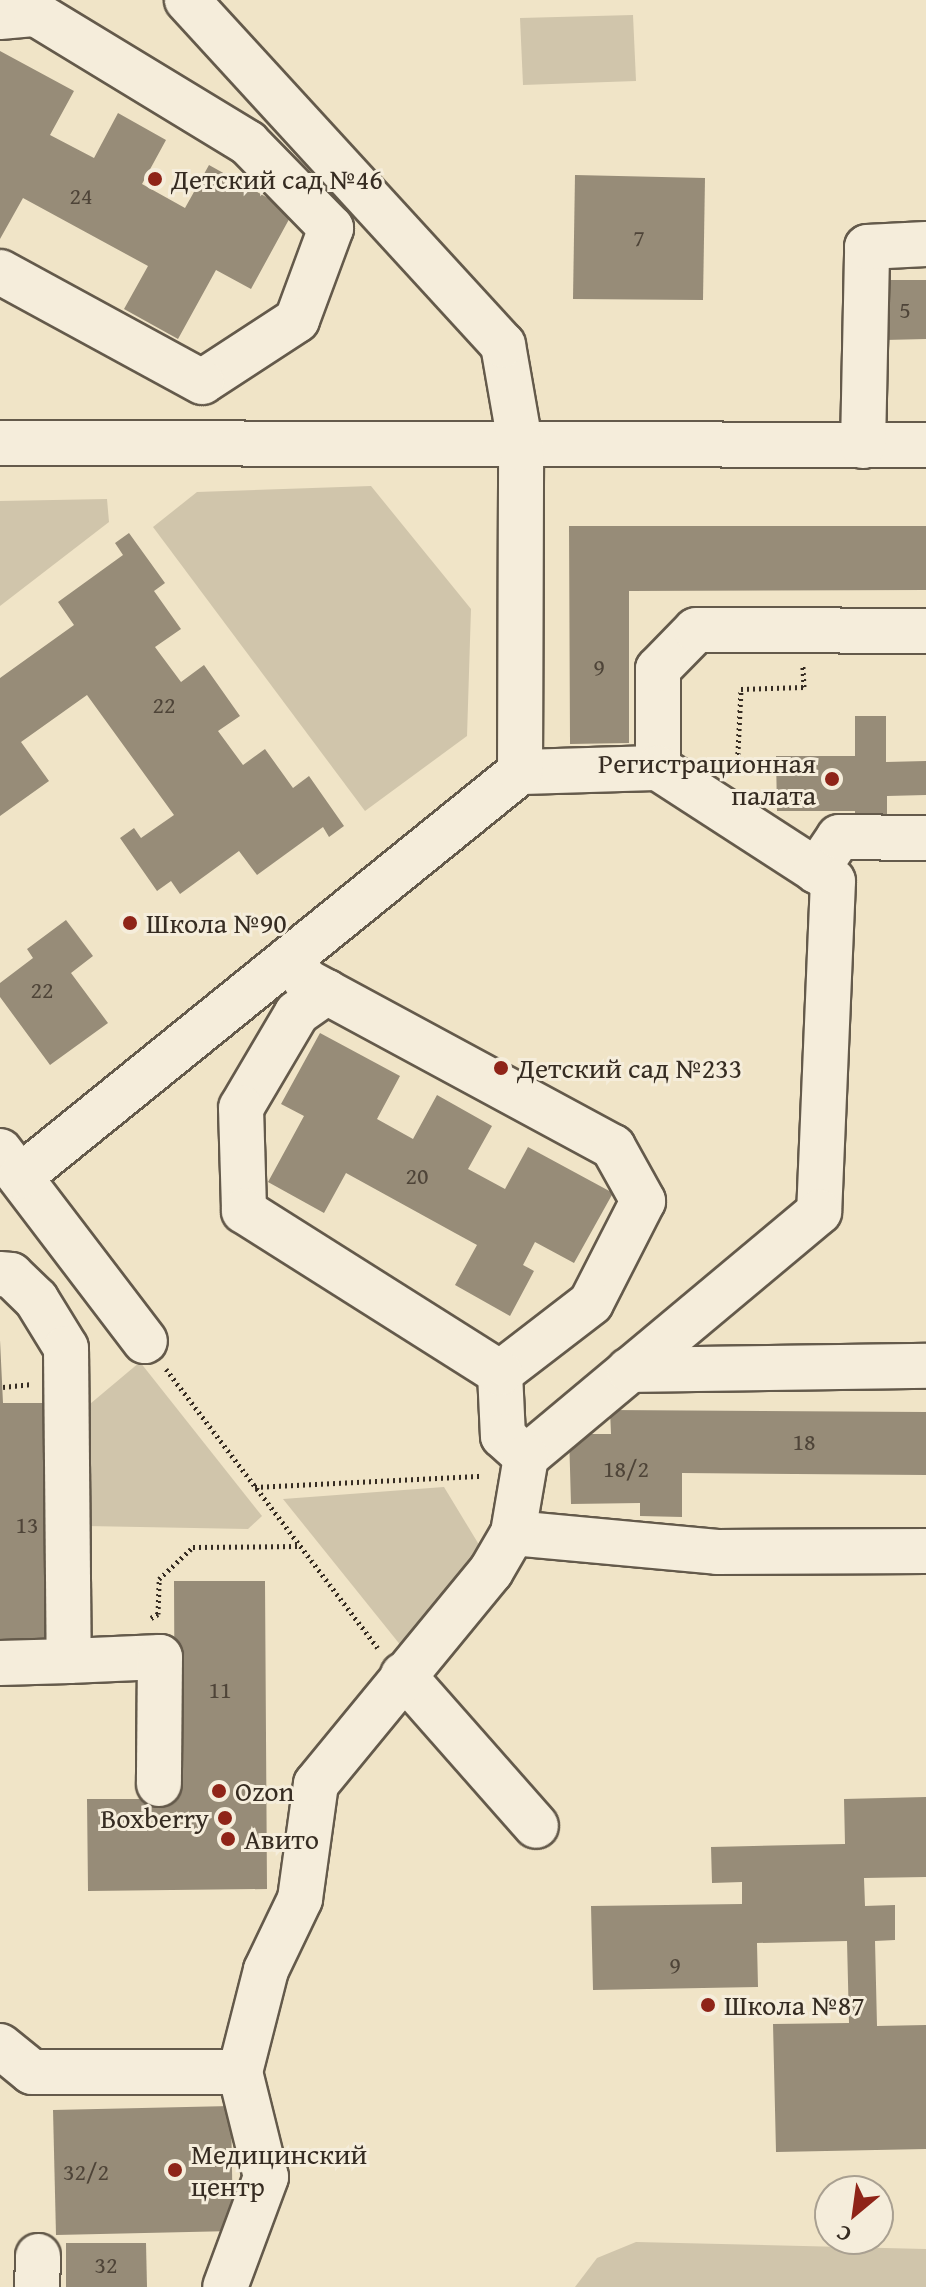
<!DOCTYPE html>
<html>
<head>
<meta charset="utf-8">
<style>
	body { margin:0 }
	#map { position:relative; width:926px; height:2287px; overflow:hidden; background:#f0e4c7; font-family:"Gentium Book Plus",serif }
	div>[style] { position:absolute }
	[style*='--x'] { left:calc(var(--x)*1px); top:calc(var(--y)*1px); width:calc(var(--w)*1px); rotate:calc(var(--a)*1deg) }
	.green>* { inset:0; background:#d0c5ab }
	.building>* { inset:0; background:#978c78 }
	.path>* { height:5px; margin-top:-2.5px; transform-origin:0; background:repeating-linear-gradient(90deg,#362c22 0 2px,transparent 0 6px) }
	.roads { filter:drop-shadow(2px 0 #645a4b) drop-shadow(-2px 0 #645a4b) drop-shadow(0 2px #645a4b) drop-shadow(0 -2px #645a4b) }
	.minor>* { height:44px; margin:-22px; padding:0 22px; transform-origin:22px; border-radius:22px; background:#f5eddb }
	.dots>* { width:22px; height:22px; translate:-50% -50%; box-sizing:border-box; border:4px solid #f5eddb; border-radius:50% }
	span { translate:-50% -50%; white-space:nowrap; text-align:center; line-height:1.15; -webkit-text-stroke:6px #f5eddb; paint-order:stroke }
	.number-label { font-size:24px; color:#4e4438 }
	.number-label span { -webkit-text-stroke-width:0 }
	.poi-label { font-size:28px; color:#362c22 }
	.left { translate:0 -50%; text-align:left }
	.right { translate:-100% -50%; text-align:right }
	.north { position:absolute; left:814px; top:2175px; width:80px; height:80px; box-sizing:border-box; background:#f5eddb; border:2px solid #a9a091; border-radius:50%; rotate:209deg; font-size:22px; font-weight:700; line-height:32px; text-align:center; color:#362c22 }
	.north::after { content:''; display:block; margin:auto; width:28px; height:36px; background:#8f2418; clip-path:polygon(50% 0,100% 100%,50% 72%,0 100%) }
</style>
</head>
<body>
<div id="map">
	<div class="green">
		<i style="clip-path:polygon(633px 15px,636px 81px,523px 85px,520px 18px)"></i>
		<i style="clip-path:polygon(371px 486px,471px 609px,467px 736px,365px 811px,153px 527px,197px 492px)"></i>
		<i style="clip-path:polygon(107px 499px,109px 522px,0 606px,0 501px)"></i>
		<i style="clip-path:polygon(140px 1362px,262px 1516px,248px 1529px,86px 1526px,84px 1409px)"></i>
		<i style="clip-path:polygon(444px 1487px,481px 1548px,406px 1652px,283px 1499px)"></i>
		<i style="clip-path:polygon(636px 2242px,926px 2249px,926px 2287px,575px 2287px,597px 2258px)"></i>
	</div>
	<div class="building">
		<i style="clip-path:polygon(0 51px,74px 91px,50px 135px,94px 158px,118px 113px,166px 140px,142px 184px,185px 208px,209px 165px,293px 212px,251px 289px,216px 270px,178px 339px,124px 309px,148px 266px,23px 198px,0 239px)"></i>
		<i style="clip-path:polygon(575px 175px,705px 178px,703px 300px,573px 299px)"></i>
		<i style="clip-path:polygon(884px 280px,926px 280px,926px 339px,885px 340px)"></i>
		<i style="clip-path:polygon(569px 526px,926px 526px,926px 590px,629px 591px,629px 743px,570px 744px)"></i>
		<i style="clip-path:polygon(129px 533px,165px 583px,154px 591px,181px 629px,155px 647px,181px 682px,204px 665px,240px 716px,218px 731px,243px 765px,265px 749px,293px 788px,309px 776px,344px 826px,329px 837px,323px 827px,257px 875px,239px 851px,180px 894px,171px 881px,157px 891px,120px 838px,134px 828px,141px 838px,174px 815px,87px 695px,21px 742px,49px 781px,0 816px,0 678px,74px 625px,58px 602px,123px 555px,115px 543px)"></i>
		<i style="clip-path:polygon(855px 716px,886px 716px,886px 762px,926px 761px,926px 795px,887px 796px,887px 823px,855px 824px,855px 811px,777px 811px,776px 756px,855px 756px)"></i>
		<i style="clip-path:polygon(66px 920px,93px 956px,71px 973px,108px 1023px,50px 1065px,0 997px,0 983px,33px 958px,27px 949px)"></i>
		<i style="clip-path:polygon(320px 1033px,400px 1076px,377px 1119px,413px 1139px,437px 1095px,492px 1126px,468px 1169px,505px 1189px,528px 1147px,613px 1193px,574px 1263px,535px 1242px,523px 1265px,534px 1271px,510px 1316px,455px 1285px,477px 1245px,455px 1233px,346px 1173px,324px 1213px,268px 1182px,304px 1116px,281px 1104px)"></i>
		<i style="clip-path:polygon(0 1340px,3px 1403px,54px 1403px,56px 1647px,0 1648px)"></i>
		<i style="clip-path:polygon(610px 1410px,926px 1412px,926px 1475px,682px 1473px,682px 1517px,640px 1516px,640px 1503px,571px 1504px,569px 1434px,611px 1434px)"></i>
		<i style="clip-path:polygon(174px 1581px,265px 1581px,267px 1889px,88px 1891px,87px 1799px,175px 1799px)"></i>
		<i style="clip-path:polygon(926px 1797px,926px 1877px,864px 1878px,865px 1906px,895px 1905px,895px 1940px,875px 1941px,877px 2026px,926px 2025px,926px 2149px,776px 2152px,773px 2024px,849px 2023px,847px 1941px,757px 1943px,758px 1987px,593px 1990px,591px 1906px,742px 1904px,742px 1882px,712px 1883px,711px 1847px,845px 1844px,844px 1799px)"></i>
		<i style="clip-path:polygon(231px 2106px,233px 2231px,56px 2235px,53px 2110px)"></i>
		<i style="clip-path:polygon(66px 2243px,146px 2243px,147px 2287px,66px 2287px)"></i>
	</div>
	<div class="path">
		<i style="--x:737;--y:772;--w:83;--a:-87.2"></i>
		<i style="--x:741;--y:689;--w:63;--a:-1.8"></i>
		<i style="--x:804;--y:687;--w:21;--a:-93"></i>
		<i style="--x:166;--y:1369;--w:350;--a:52.8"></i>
		<i style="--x:3;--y:1387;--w:27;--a:-6"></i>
		<i style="--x:255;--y:1487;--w:228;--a:-2.8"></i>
		<i style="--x:151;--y:1618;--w:8;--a:-30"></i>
		<i style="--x:158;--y:1614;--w:35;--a:-88"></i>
		<i style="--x:159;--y:1579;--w:47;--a:-43.3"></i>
		<i style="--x:193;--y:1547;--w:106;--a:-0.5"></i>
	</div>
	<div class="roads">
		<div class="minor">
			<i style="--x:0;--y:17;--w:36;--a:-5"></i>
			<i style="--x:36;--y:14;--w:248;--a:31.3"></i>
			<i style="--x:248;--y:143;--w:119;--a:45.7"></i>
			<i style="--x:331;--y:228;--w:98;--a:110.3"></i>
			<i style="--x:297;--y:320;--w:113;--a:146.9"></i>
			<i style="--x:202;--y:382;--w:230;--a:-151.4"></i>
			<i style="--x:0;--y:443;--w:926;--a:0.12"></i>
			<i style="--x:863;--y:446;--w:199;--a:-88.8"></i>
			<i style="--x:867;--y:247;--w:59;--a:-2.9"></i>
			<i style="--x:658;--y:768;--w:99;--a:-90"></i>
			<i style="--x:658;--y:669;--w:54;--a:-45.7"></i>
			<i style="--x:696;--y:630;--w:230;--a:0.2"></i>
			<i style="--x:520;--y:772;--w:138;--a:-1.7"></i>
			<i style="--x:658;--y:768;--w:208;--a:32.9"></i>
			<i style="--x:833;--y:881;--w:331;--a:92.4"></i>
			<i style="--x:819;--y:1212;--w:382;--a:140.1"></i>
			<i style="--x:816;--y:871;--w:41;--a:-55.9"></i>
			<i style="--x:839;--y:837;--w:87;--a:0.7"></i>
			<i style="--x:289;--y:959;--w:28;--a:52"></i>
			<i style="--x:306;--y:981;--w:349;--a:28.4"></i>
			<i style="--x:613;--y:1147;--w:62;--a:60.9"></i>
			<i style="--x:643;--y:1201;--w:114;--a:117"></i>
			<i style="--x:591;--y:1303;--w:115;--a:142.4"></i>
			<i style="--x:500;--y:1373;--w:63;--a:87.3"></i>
			<i style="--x:503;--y:1436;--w:31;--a:42"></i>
			<i style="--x:327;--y:992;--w:37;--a:145"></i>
			<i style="--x:297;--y:1013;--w:110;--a:120.5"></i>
			<i style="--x:241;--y:1108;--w:103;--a:88.3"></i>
			<i style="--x:244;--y:1211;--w:303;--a:32.3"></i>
			<i style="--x:0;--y:1151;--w:239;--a:52.7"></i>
			<i style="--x:21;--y:1176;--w:642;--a:-38.99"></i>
			<i style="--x:520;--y:772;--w:324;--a:-89.8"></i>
			<i style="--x:521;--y:448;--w:105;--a:-99.9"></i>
			<i style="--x:503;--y:345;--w:468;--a:-132.5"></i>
			<i style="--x:0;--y:1274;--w:11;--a:5"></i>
			<i style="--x:11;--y:1275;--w:35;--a:44"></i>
			<i style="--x:36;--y:1299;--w:57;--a:58.5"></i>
			<i style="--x:66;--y:1348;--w:313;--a:89.5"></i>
			<i style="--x:69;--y:1661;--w:69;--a:178.3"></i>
			<i style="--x:629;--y:1370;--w:297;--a:-0.8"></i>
			<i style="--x:526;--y:1457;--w:77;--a:99.7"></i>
			<i style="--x:513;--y:1533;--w:205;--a:5.3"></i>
			<i style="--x:717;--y:1552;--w:209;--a:-0.3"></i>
			<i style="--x:69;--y:1661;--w:91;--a:-2.5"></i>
			<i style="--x:160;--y:1657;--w:127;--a:90.5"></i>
			<i style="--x:403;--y:1675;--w:201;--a:48.6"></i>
			<i style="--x:0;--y:2046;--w:41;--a:39.1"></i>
			<i style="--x:32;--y:2072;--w:208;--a:0"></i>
			<i style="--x:240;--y:2072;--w:108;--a:76.1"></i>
			<i style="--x:266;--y:2177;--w:117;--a:110.4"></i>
			<i style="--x:240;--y:2072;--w:105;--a:-75.7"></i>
			<i style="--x:266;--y:1970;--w:79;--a:-64.4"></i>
			<i style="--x:300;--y:1899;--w:116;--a:-82.1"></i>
			<i style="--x:316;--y:1784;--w:276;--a:-50.6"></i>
			<i style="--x:491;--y:1571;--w:44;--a:-59.9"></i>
			<i style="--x:37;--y:2287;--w:31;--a:-88"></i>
		</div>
	</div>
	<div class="dots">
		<i style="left:155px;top:179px;background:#8f2418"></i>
		<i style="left:832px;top:779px;background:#8f2418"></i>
		<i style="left:130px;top:923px;background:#8f2418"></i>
		<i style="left:501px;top:1068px;background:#8f2418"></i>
		<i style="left:219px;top:1791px;background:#8f2418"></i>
		<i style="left:225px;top:1818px;background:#8f2418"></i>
		<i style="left:228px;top:1839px;background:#8f2418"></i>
		<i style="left:708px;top:2005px;background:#8f2418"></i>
		<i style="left:175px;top:2170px;background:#8f2418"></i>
	</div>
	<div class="number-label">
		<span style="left:81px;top:196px">24</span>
		<span style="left:639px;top:238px">7</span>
		<span style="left:905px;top:310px">5</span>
		<span style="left:599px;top:667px">9</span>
		<span style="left:164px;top:705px">22</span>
		<span style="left:42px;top:990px">22</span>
		<span style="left:417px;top:1176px">20</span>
		<span style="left:804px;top:1442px">18</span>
		<span style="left:626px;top:1469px">18/2</span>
		<span style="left:27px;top:1525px">13</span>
		<span style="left:220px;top:1690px">11</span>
		<span style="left:675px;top:1965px">9</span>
		<span style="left:86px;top:2172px">32/2</span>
		<span style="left:106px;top:2265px">32</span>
	</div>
	<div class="poi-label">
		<span class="left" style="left:171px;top:179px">Детский сад №46</span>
		<span class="right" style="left:816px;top:779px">Регистрационная<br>палата</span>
		<span class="left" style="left:146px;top:923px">Школа №90</span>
		<span class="left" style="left:517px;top:1068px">Детский сад №233</span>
		<span class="left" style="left:235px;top:1791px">Ozon</span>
		<span class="right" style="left:209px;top:1818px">Boxberry</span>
		<span class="left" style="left:244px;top:1839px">Авито</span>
		<span class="left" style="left:724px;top:2005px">Школа №87</span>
		<span class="left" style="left:191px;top:2170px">Медицинский<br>центр</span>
	</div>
	<div class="north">С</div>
</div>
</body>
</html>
